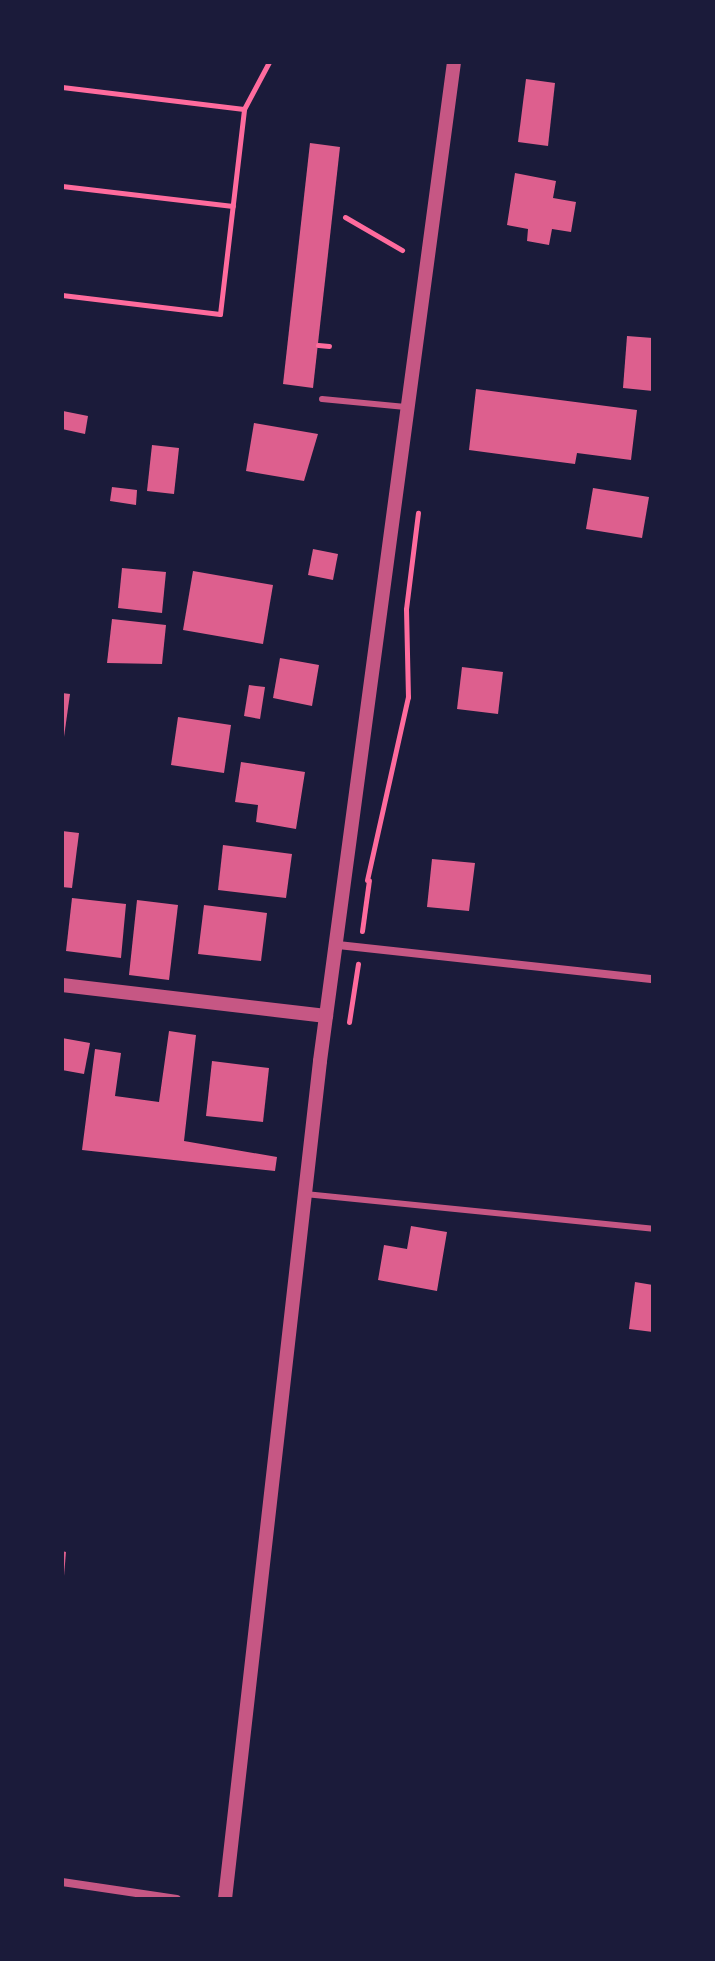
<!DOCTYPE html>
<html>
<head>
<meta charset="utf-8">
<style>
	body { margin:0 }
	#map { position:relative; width:715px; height:1961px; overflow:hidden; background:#1b1b3a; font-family:"Crimson Pro",serif }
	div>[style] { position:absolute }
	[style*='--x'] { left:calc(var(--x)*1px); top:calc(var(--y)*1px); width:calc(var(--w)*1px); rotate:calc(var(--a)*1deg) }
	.building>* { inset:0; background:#dd5f8e }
	.path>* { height:5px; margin:-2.5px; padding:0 2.5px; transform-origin:2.5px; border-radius:2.5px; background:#ff6b9d }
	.service>* { height:6px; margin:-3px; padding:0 3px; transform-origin:3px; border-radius:3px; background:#c65784 }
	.minor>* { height:8px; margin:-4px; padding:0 4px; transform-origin:4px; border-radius:4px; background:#c65784 }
	.tertiary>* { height:14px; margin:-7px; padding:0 7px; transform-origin:7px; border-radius:7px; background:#c65784 }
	span { translate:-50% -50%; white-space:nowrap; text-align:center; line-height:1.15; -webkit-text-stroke:6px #1b1b3a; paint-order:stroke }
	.frame { position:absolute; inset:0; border:64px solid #1b1b3a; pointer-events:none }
</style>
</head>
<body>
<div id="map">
	<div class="building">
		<i style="clip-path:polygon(526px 79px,555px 83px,548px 146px,518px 142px)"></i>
		<i style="clip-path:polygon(310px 143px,340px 147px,313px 388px,283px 384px)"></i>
		<i style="clip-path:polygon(515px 173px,556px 181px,553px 198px,576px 202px,571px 232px,552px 229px,549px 245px,527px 241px,528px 229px,507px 225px)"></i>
		<i style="clip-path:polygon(627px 336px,653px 338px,653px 391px,623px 388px)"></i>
		<i style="clip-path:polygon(476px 389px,637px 410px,631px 460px,577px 453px,575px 464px,469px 450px)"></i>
		<i style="clip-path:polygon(63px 411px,88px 416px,85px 434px,62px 429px)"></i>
		<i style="clip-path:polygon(254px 423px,318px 434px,304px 481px,246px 471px)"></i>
		<i style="clip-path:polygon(152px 445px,179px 448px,174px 494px,147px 491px)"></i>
		<i style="clip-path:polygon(112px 487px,137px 490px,136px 505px,110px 501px)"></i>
		<i style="clip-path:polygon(593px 488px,649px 497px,642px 538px,586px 529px)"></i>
		<i style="clip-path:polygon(313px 549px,338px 554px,333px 580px,308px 575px)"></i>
		<i style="clip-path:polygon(122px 568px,166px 572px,162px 613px,118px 608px)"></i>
		<i style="clip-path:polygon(193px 571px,273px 585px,263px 644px,183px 630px)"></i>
		<i style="clip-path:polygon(112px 619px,166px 625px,162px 664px,107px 663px)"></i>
		<i style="clip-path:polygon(280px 658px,319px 665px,312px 706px,273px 698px)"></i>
		<i style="clip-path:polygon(462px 667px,503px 672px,498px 714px,457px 709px)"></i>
		<i style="clip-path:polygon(249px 685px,265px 687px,260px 719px,244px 716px)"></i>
		<i style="clip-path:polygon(62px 693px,70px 694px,64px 737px,62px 737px)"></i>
		<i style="clip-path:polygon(178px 717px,231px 725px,224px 773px,171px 765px)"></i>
		<i style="clip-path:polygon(241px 762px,305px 772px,296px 829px,256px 822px,258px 805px,235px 802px)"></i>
		<i style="clip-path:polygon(62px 831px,79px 833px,72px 888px,62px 887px)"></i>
		<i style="clip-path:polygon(223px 845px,292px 854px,286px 898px,218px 890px)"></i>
		<i style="clip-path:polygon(432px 859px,475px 863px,469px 911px,427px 907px)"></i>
		<i style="clip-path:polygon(72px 898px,126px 904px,121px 958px,66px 951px)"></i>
		<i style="clip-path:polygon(137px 900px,178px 905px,169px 980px,129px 975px)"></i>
		<i style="clip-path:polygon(204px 905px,267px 913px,261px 961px,198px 954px)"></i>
		<i style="clip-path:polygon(169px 1031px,196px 1035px,184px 1141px,277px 1157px,275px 1171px,82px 1150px,95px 1049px,121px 1053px,115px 1096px,159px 1102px)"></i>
		<i style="clip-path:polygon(62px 1038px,90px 1043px,84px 1074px,62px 1070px)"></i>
		<i style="clip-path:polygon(212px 1061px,269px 1068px,263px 1122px,206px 1116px)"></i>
		<i style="clip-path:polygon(411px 1226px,447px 1232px,437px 1291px,378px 1280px,384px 1245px,407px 1249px)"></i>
		<i style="clip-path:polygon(635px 1282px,653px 1285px,653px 1332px,629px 1329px)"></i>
		<i style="clip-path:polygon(62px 1551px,66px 1552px,64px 1576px,62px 1576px)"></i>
	</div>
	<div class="path">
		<i style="--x:62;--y:87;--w:183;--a:6.9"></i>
		<i style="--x:62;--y:186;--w:172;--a:6.7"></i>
		<i style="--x:345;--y:217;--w:66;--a:30.1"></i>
		<i style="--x:62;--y:295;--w:159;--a:6.9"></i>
		<i style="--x:220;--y:314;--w:206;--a:-83.3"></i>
		<i style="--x:244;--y:109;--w:53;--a:-62"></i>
		<i style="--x:318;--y:345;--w:11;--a:5"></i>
		<i style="--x:367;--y:880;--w:188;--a:-77.4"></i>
		<i style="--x:408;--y:697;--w:88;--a:-91.3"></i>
		<i style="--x:406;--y:609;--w:97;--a:-82.9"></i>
		<i style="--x:362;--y:931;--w:51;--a:-82.2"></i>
		<i style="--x:349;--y:1022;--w:59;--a:-81.2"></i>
	</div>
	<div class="service">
		<i style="--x:322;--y:399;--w:84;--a:5.4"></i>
		<i style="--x:305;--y:1194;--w:350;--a:5.7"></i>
	</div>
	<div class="minor">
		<i style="--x:338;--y:945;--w:317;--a:6.2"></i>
		<i style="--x:62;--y:1882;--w:116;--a:8.4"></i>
	</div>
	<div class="tertiary">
		<i style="--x:62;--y:985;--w:266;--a:6.7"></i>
		<i style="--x:225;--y:1899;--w:843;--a:-83.53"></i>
		<i style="--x:320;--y:1061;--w:1008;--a:-82.36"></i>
	</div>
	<div class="frame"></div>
</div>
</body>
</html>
